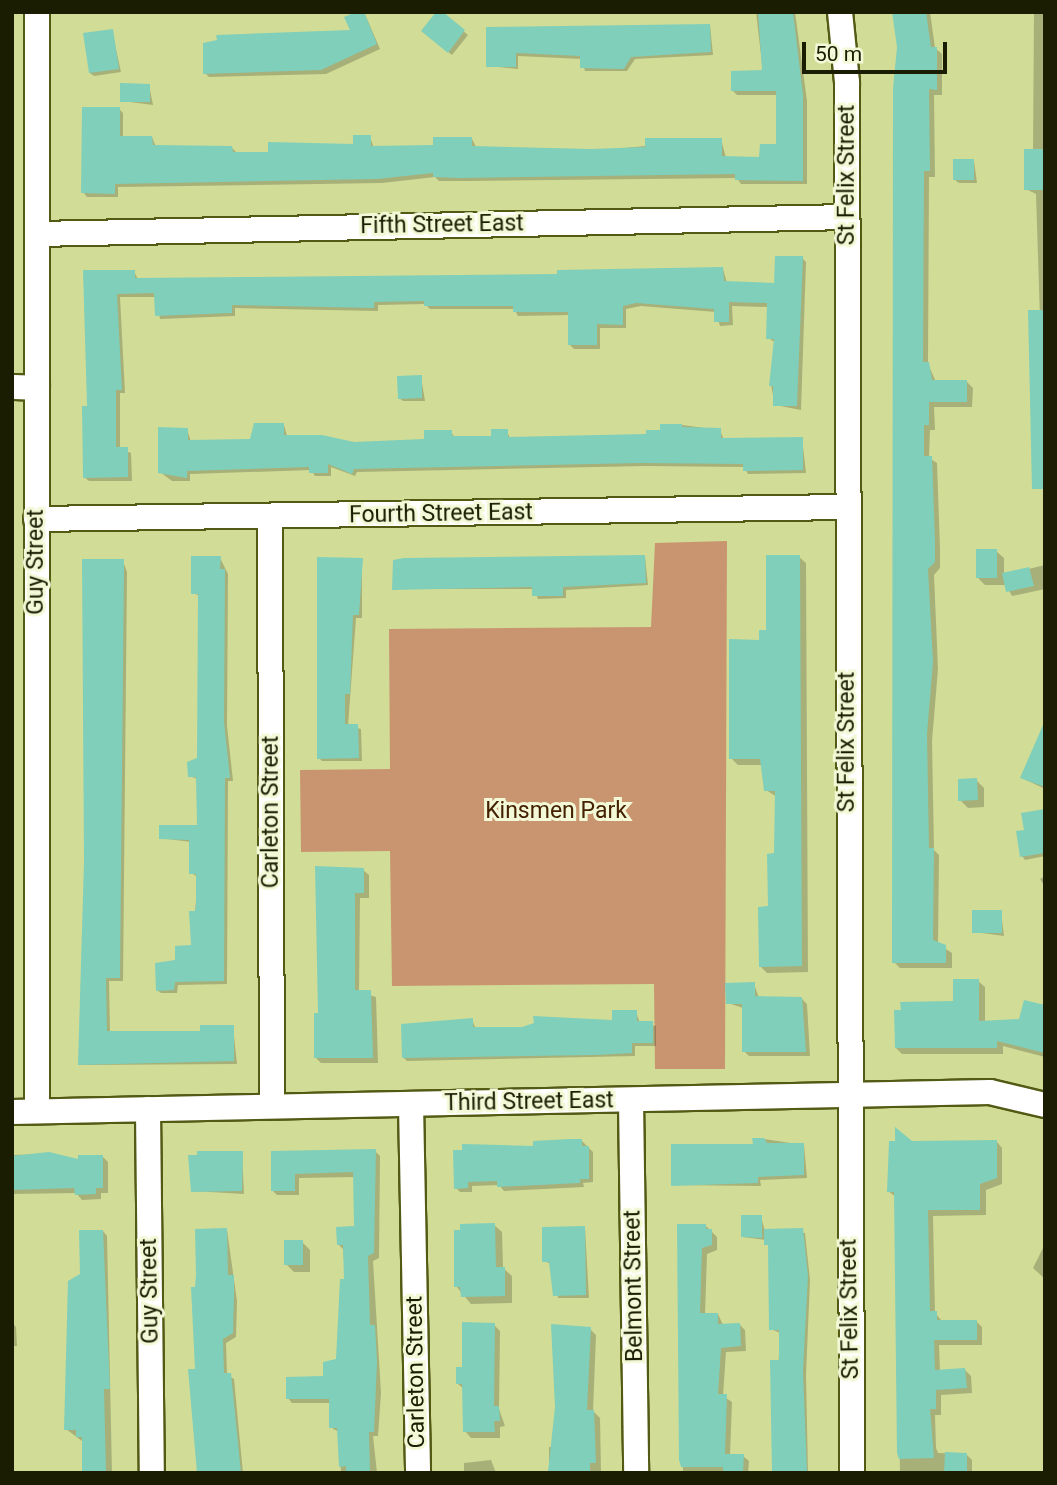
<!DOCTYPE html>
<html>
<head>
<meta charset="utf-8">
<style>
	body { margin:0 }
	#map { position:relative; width:1057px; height:1485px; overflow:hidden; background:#d1dc96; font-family:Roboto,sans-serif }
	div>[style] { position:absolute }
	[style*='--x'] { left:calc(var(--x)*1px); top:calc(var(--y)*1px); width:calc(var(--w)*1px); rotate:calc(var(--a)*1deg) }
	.green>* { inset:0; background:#c99570 }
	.shadow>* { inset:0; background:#0003 }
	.building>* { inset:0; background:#7fcfba }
	.roads { filter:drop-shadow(2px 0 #535a14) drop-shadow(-2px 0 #535a14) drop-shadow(0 2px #535a14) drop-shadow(0 -2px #535a14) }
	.minor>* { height:24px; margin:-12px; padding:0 12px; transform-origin:12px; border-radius:12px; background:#fff }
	span { translate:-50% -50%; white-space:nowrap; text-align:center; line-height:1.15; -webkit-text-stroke:6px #f3f9d7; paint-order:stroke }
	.street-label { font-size:23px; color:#1a1d02 }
	.park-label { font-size:23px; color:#452103 }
	.frame { position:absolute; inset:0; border:14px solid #1a1d02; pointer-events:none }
	.scale { position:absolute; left:802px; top:42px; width:145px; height:32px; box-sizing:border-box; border:4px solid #1a1d02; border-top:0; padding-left:9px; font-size:21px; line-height:24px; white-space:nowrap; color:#1a1d02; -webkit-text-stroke:5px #f3f9d7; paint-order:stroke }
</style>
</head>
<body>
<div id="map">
	<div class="green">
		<i style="clip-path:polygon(727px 541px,725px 1069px,655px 1069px,654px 984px,392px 986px,390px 851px,301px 852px,300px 770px,390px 769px,389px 629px,651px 627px,655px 543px)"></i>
	</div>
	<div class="shadow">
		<i style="clip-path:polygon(364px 12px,380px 49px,326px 74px,209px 77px,205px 73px,218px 37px,352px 32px)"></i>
		<i style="clip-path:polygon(440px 12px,468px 35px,452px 55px,426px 34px)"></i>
		<i style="clip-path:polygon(756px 12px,795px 12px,807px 101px,807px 184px,741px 184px,737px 178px,466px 181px,439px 181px,435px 177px,382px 183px,118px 187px,118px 197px,87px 197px,83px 192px,119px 109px,123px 113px,123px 137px,152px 137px,156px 147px,232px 148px,236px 152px,270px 154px,355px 146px,370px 137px,374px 148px,435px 147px,472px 139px,476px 147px,592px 151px,721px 139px,726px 158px,761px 158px,778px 146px,777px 95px,737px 95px,733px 91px,763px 72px)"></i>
		<i style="clip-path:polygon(893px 12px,930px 12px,935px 48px,942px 54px,942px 95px,934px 95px,935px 177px,929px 177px,928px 364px,936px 382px,967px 382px,973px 388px,972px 407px,934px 407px,935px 430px,930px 430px,929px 458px,937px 463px,940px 548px,940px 568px,934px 575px,938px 669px,932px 741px,934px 850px,939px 855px,938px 944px,952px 953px,952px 968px,900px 968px,894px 962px,899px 47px)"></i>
		<i style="clip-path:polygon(1034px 12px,1045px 12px,1045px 476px,1036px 194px,1026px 189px,1033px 151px)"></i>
		<i style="clip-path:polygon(710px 25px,713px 55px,635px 59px,627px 71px,585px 71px,582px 59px,518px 56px,518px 69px,488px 66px,487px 29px)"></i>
		<i style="clip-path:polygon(112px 31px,121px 72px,94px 76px,90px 73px)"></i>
		<i style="clip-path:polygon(149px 85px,153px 105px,122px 101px)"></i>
		<i style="clip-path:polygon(974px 161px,977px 183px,959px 183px,955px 180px)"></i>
		<i style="clip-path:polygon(802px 258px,806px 262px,801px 410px,775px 405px,771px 385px,775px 342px,768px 338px,768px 307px,732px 306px,733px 325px,720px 326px,716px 312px,641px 306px,626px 309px,626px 328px,600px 328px,600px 349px,574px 349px,570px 345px,570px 315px,518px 316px,514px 309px,430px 309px,425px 304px,378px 305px,378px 311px,235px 308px,235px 316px,160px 319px,156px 297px,120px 297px,125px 393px,120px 393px,120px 449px,131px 453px,132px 481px,89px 481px,84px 477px,89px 408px,85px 272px,134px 272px,138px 279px,558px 276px,723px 269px,727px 283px,776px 285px)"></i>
		<i style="clip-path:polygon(421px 377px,425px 401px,403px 401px,399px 398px)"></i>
		<i style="clip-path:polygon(284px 425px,287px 436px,353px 444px,426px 440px,451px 432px,455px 438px,493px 438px,507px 431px,510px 439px,648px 436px,682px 425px,720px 430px,724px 440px,802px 438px,806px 473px,748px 474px,744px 467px,646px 466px,357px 472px,355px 476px,331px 467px,331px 476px,315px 476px,311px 470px,190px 474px,190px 481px,172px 481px,160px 472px,187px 429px,191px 442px,252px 441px)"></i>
		<i style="clip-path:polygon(996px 551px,1004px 558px,1004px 575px,1045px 565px,1045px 589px,1012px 596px,1006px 585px,985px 585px,978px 578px)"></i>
		<i style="clip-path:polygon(645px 557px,648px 585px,566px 590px,566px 598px,538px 599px,534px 589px,394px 589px)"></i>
		<i style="clip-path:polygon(799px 557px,806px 563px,808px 972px,767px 973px,761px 967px,775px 855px,777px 797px,766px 790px,763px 765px,738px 765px,731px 758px,761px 642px)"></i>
		<i style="clip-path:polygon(220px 558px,228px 574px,227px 726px,233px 781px,228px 781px,227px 984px,178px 985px,177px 993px,161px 993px,157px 990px,177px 961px,192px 947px,198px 877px,191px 873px,191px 842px,160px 838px,199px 827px,198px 779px,189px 776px,199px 760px,200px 596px,193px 593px)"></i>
		<i style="clip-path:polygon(362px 560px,362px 618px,356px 618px,348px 726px,361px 729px,362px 761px,322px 761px,319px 758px)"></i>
		<i style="clip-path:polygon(123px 561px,127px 572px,123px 981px,109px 981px,110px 1033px,202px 1033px,233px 1027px,237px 1064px,79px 1065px)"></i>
		<i style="clip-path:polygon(1045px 723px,1045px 789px,1022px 778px)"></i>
		<i style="clip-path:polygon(976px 780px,984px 788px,984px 807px,968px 808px,960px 800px)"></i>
		<i style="clip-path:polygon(1045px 810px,1045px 856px,1025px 860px,1022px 856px)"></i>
		<i style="clip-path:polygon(317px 868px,363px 870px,369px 875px,369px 898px,360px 898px,359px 992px,376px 997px,378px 1063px,321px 1063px,316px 1058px,320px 1015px)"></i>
		<i style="clip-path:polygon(1045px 876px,1045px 887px,1040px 879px)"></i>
		<i style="clip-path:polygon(1001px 912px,1004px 936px,974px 932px)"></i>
		<i style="clip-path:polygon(978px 981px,985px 987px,985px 1022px,1021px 1021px,1045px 1007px,1045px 1057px,1003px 1046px,1003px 1054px,902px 1054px,896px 1048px)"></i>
		<i style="clip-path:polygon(754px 984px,759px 998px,802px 999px,807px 1004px,810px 1056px,749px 1056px,744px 1051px,743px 1008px,728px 1003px)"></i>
		<i style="clip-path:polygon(636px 1012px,640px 1023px,656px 1026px,656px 1046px,635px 1046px,635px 1056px,407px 1061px,403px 1057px,472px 1020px,476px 1029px,522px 1029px,614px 1021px)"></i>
		<i style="clip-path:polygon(764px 1139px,804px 1145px,807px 1178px,760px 1180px,761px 1186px,673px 1185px)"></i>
		<i style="clip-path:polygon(582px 1141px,593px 1152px,593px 1182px,583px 1183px,584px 1187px,504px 1191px,499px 1185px,472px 1186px,472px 1192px,460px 1192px,456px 1188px,535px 1148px)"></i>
		<i style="clip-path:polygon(997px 1142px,1002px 1148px,1002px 1184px,986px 1190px,986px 1215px,933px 1216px,935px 1313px,942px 1321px,976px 1321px,982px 1327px,982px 1345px,939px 1345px,940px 1372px,965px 1370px,971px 1376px,972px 1393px,941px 1395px,941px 1415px,935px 1415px,936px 1448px,938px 1453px,966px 1454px,972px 1460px,972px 1473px,900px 1473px,896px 1197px,888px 1191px,912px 1143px)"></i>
		<i style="clip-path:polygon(375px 1151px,380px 1156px,379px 1258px,373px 1261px,381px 1393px,378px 1436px,373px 1436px,377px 1473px,341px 1473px,339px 1432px,330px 1427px,330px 1403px,292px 1403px,288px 1398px,325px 1378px,338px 1361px,346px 1281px,343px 1249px,338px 1244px,356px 1228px,355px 1177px,299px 1178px,299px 1195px,277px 1195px,272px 1190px,273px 1152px)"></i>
		<i style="clip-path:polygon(242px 1153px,244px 1194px,193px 1191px)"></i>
		<i style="clip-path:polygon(49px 1154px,80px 1161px,102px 1156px,108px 1162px,108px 1193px,101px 1193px,101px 1199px,82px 1200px,76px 1193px,12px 1194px,12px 1155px)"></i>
		<i style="clip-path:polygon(761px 1217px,765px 1231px,805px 1233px,810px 1280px,806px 1375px,808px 1473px,773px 1473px,780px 1333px,771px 1329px,770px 1248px,766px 1240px,743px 1237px)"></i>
		<i style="clip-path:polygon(494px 1225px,502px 1232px,503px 1268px,512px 1276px,512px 1303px,471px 1304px,456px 1286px,462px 1232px)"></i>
		<i style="clip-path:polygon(679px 1225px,705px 1225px,717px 1237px,717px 1250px,707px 1254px,705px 1315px,718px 1314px,723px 1325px,739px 1324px,745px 1330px,746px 1351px,726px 1352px,723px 1396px,732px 1402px,730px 1455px,743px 1456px,749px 1461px,748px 1473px,683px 1473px)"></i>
		<i style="clip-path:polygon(585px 1228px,589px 1298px,558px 1298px,551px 1264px,544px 1261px)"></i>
		<i style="clip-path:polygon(227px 1230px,237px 1301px,236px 1337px,226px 1343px,227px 1375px,234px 1379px,243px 1473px,199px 1473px,196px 1289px)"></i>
		<i style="clip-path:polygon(103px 1231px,107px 1236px,112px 1473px,84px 1473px,82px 1441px,66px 1429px,82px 1275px)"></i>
		<i style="clip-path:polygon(302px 1242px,310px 1250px,310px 1272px,294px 1272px,286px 1264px)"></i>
		<i style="clip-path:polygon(1045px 1244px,1045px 1279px,1033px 1268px)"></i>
		<i style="clip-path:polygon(12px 1323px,16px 1327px,17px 1346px,12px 1346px)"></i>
		<i style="clip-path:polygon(494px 1325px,500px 1331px,499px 1409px,505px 1426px,500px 1427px,500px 1438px,471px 1438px,465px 1431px,464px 1389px,458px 1384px)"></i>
		<i style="clip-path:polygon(590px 1329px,596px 1335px,593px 1411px,600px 1418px,601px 1473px,549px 1473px,549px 1447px,553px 1447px)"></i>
		<i style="clip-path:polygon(491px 1460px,496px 1473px,464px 1473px,464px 1463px)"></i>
	</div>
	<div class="building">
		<i style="clip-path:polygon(356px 12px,364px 12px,377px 44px,321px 70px,203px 74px,203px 43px,217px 40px,216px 35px,350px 30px,344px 17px)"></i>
		<i style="clip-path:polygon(436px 12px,443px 12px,465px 30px,448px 53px,421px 31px)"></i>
		<i style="clip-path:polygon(758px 12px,793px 12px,803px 95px,803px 181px,735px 180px,735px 174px,460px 178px,433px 177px,433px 173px,377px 179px,115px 184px,115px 194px,81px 193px,82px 107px,120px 107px,120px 136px,152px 136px,153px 145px,232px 146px,233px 152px,268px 152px,268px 142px,353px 144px,353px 135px,371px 135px,371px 146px,433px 145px,433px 137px,472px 137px,472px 146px,592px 149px,645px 147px,645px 138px,722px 138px,722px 156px,759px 157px,760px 144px,776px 144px,776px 91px,731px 91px,731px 71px,762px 70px)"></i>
		<i style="clip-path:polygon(892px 12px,926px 12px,931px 47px,937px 47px,937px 90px,929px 89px,930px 171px,924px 171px,923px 362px,929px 362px,932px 380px,967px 380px,967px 402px,929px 402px,929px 425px,924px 425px,924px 456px,932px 456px,935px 541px,935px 562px,928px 569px,933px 662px,927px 734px,929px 848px,934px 848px,933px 940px,946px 945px,946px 963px,892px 963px,893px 89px,897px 47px)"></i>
		<i style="clip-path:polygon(710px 24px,711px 52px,631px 57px,624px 69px,580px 68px,580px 56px,516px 53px,516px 67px,486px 67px,486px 27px)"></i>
		<i style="clip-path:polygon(113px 29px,119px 69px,89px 73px,83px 33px)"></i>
		<i style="clip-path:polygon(120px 83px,150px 84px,150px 102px,120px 102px)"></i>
		<i style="clip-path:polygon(1024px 149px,1045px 149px,1045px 190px,1024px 190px)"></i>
		<i style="clip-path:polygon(953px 159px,974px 159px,974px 180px,953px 180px)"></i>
		<i style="clip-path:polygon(775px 256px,803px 256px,797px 406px,773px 406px,773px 386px,769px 386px,774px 339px,766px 339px,767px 303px,729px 302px,729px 322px,714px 322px,714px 309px,636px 303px,623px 306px,623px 325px,597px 324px,597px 345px,568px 345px,568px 312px,513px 312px,513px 306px,424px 306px,424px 301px,374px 302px,374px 308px,232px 305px,232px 313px,155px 316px,154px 293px,117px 294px,122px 390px,116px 390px,116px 447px,128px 447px,128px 477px,83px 478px,82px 406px,87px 406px,83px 270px,135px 270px,135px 278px,246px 277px,557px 274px,557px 270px,723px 267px,724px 281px,774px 283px)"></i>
		<i style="clip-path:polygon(1028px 310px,1045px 310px,1045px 489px,1032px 489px)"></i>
		<i style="clip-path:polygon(422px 375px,422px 398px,398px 399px,397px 376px)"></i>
		<i style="clip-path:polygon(254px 423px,284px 423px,284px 435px,322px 435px,354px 442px,424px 439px,424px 430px,452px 430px,452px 436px,491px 436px,491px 429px,508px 429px,508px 437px,646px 434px,646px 430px,660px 430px,660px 424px,682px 424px,682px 427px,721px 428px,721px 438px,803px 437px,803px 470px,743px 471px,743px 464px,641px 463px,354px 469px,352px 474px,328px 464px,328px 473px,309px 473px,309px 467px,187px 471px,187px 478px,158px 473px,158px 427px,188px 428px,188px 440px,250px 439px)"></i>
		<i style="clip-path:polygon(976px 549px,997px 549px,997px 578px,976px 578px)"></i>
		<i style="clip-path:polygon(645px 555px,646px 583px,563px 587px,563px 596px,532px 596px,532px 587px,392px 590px,393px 560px,404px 558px)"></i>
		<i style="clip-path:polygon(766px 555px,800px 555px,802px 966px,759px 967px,758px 907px,768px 906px,767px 854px,774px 853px,775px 791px,764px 791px,760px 759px,729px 759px,729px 639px,759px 640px,759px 630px,766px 630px)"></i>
		<i style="clip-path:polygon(191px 556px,221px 556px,220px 569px,225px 569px,224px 722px,230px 778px,225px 778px,224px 981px,175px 982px,174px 990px,156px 991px,155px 963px,175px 960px,175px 946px,191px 945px,189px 911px,195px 911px,196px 904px,196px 874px,189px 874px,189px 840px,159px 839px,159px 825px,197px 825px,196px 777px,188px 777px,187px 762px,197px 758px,198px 594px,191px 594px)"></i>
		<i style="clip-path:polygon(317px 557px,363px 558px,359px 615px,353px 615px,350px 694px,345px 694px,345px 724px,358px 724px,359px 758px,317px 759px)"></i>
		<i style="clip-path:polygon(82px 559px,124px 559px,124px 568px,120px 978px,106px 978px,107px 1031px,200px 1031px,200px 1025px,234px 1025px,234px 1061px,78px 1065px,84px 861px)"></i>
		<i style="clip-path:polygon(1029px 567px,1034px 586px,1006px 592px,1002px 573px)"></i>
		<i style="clip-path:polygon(1043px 725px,1045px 726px,1045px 787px,1020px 778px)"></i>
		<i style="clip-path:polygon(977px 778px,978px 800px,958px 801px,958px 779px)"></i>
		<i style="clip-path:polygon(1045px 809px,1045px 853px,1020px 857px,1016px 831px,1024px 830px,1021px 813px)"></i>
		<i style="clip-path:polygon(315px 866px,364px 868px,364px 893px,355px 893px,355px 990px,371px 990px,373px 1058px,314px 1058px,314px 1013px,318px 1013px)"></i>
		<i style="clip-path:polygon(972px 910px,1002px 910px,1002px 933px,972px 933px)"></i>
		<i style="clip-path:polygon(953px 979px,979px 979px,979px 1021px,1019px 1019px,1024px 1000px,1045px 1005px,1045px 1053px,997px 1041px,997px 1048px,895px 1048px,894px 1010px,901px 1010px,900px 1002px,953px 1001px)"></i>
		<i style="clip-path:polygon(755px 982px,755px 996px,802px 997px,806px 1052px,742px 1052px,742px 1004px,726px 1004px,725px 983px)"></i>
		<i style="clip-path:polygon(612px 1010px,637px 1010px,637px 1021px,653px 1021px,653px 1043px,632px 1043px,632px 1053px,597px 1055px,402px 1058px,401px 1024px,473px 1018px,473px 1027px,522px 1027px,534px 1023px,533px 1016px,612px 1020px)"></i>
		<i style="clip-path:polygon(895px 1127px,912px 1141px,997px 1140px,997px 1178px,980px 1184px,980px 1210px,928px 1210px,930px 1311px,937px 1311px,937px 1320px,977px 1320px,977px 1340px,934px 1340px,935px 1370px,965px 1368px,967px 1388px,936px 1390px,936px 1409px,930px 1409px,934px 1458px,899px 1459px,897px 1453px,894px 1192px,887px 1192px,889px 1141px,895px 1141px)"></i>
		<i style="clip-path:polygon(752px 1138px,764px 1138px,767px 1143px,804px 1143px,804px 1175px,758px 1177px,758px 1183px,671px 1186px,671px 1144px,753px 1144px)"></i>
		<i style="clip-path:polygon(570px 1139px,582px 1139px,582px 1146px,589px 1146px,589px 1179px,580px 1179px,580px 1183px,497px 1187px,497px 1181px,468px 1182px,468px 1188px,454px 1189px,453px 1150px,462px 1150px,462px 1144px,533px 1146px,533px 1141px)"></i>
		<i style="clip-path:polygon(376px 1149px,374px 1253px,368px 1256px,370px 1325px,375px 1325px,377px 1362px,374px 1432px,369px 1432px,370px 1472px,346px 1473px,346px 1466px,339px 1467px,337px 1428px,329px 1428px,329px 1399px,286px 1399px,286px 1377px,323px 1376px,323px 1362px,336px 1359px,340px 1279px,344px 1279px,343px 1245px,337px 1245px,336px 1227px,354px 1226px,353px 1172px,295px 1174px,295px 1191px,271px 1191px,271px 1151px)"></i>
		<i style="clip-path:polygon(197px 1151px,243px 1151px,242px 1191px,191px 1192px,188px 1155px,197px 1155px)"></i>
		<i style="clip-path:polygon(49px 1152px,78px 1159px,78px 1155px,103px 1155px,103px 1188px,96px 1188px,96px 1194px,75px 1195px,74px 1188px,12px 1190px,12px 1156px)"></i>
		<i style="clip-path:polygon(741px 1215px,762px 1215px,762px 1238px,741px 1237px)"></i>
		<i style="clip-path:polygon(495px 1223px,496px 1267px,505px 1267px,505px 1296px,461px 1297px,460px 1287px,454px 1287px,454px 1230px,460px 1230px,460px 1224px)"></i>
		<i style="clip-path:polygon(677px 1224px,706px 1224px,706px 1229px,712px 1229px,712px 1245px,702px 1248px,700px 1313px,718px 1313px,718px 1324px,740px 1323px,741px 1346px,721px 1348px,718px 1394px,727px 1394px,725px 1454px,744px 1454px,743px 1473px,723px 1473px,723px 1467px,681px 1467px,679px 1460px)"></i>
		<i style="clip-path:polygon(585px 1226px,586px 1295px,553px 1296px,549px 1262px,542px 1262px,542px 1227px)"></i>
		<i style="clip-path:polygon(227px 1228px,228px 1275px,234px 1275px,234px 1296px,233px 1333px,223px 1339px,224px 1373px,231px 1373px,241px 1473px,197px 1473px,188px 1369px,195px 1369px,191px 1287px,195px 1287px,196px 1275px,195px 1229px)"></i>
		<i style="clip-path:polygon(803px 1228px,808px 1276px,803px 1371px,807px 1473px,772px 1473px,770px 1360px,779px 1360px,779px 1330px,769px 1330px,768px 1245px,764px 1245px,764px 1229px)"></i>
		<i style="clip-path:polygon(79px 1230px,103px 1230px,110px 1389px,104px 1389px,106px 1473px,82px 1473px,82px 1437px,76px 1437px,76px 1430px,64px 1430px,68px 1281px,80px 1274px)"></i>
		<i style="clip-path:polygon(284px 1240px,303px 1240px,303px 1265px,284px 1265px)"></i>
		<i style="clip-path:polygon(462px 1322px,495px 1323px,494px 1406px,499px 1406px,500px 1421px,494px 1421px,495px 1432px,463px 1432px,462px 1384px,456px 1384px,456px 1367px,462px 1367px)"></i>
		<i style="clip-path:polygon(551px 1324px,591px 1327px,587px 1410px,594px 1410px,596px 1463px,590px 1463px,590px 1471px,548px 1472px,555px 1407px)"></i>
		<i style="clip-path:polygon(945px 1452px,967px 1453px,967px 1473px,944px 1473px)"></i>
	</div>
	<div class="roads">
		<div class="minor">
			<i style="--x:840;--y:12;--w:70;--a:84.3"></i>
			<i style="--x:847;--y:82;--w:1391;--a:89.79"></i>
			<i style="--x:37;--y:234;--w:810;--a:-1.2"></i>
			<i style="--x:12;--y:387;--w:25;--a:2"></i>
			<i style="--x:270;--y:518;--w:588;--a:89.81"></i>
			<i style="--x:36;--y:519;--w:811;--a:-0.85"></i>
			<i style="--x:631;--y:1100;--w:373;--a:89.2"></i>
			<i style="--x:411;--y:1104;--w:369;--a:88.9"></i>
			<i style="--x:148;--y:1109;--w:364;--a:89.4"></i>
			<i style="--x:37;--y:1111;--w:1099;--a:-90"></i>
			<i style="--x:12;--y:1112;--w:978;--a:-1.17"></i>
			<i style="--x:990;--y:1092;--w:57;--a:13.3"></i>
		</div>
	</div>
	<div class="street-label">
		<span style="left:847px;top:175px;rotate:-90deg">St Felix Street</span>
		<span style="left:442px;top:225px;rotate:-1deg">Fifth Street East</span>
		<span style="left:441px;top:514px;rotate:-1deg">Fourth Street East</span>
		<span style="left:36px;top:562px;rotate:-90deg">Guy Street</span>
		<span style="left:847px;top:742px;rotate:-90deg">St Felix Street</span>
		<span style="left:271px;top:812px;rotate:-90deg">Carleton Street</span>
		<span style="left:529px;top:1102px;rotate:-1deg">Third Street East</span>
		<span style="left:634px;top:1286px;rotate:-91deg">Belmont Street</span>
		<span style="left:150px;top:1291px;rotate:-91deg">Guy Street</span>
		<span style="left:850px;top:1309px;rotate:-91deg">St Felix Street</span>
		<span style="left:416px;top:1372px;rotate:-91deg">Carleton Street</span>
	</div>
	<div class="park-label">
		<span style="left:556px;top:811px">Kinsmen Park</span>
	</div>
	<div class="frame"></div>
	<div class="scale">50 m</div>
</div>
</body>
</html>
